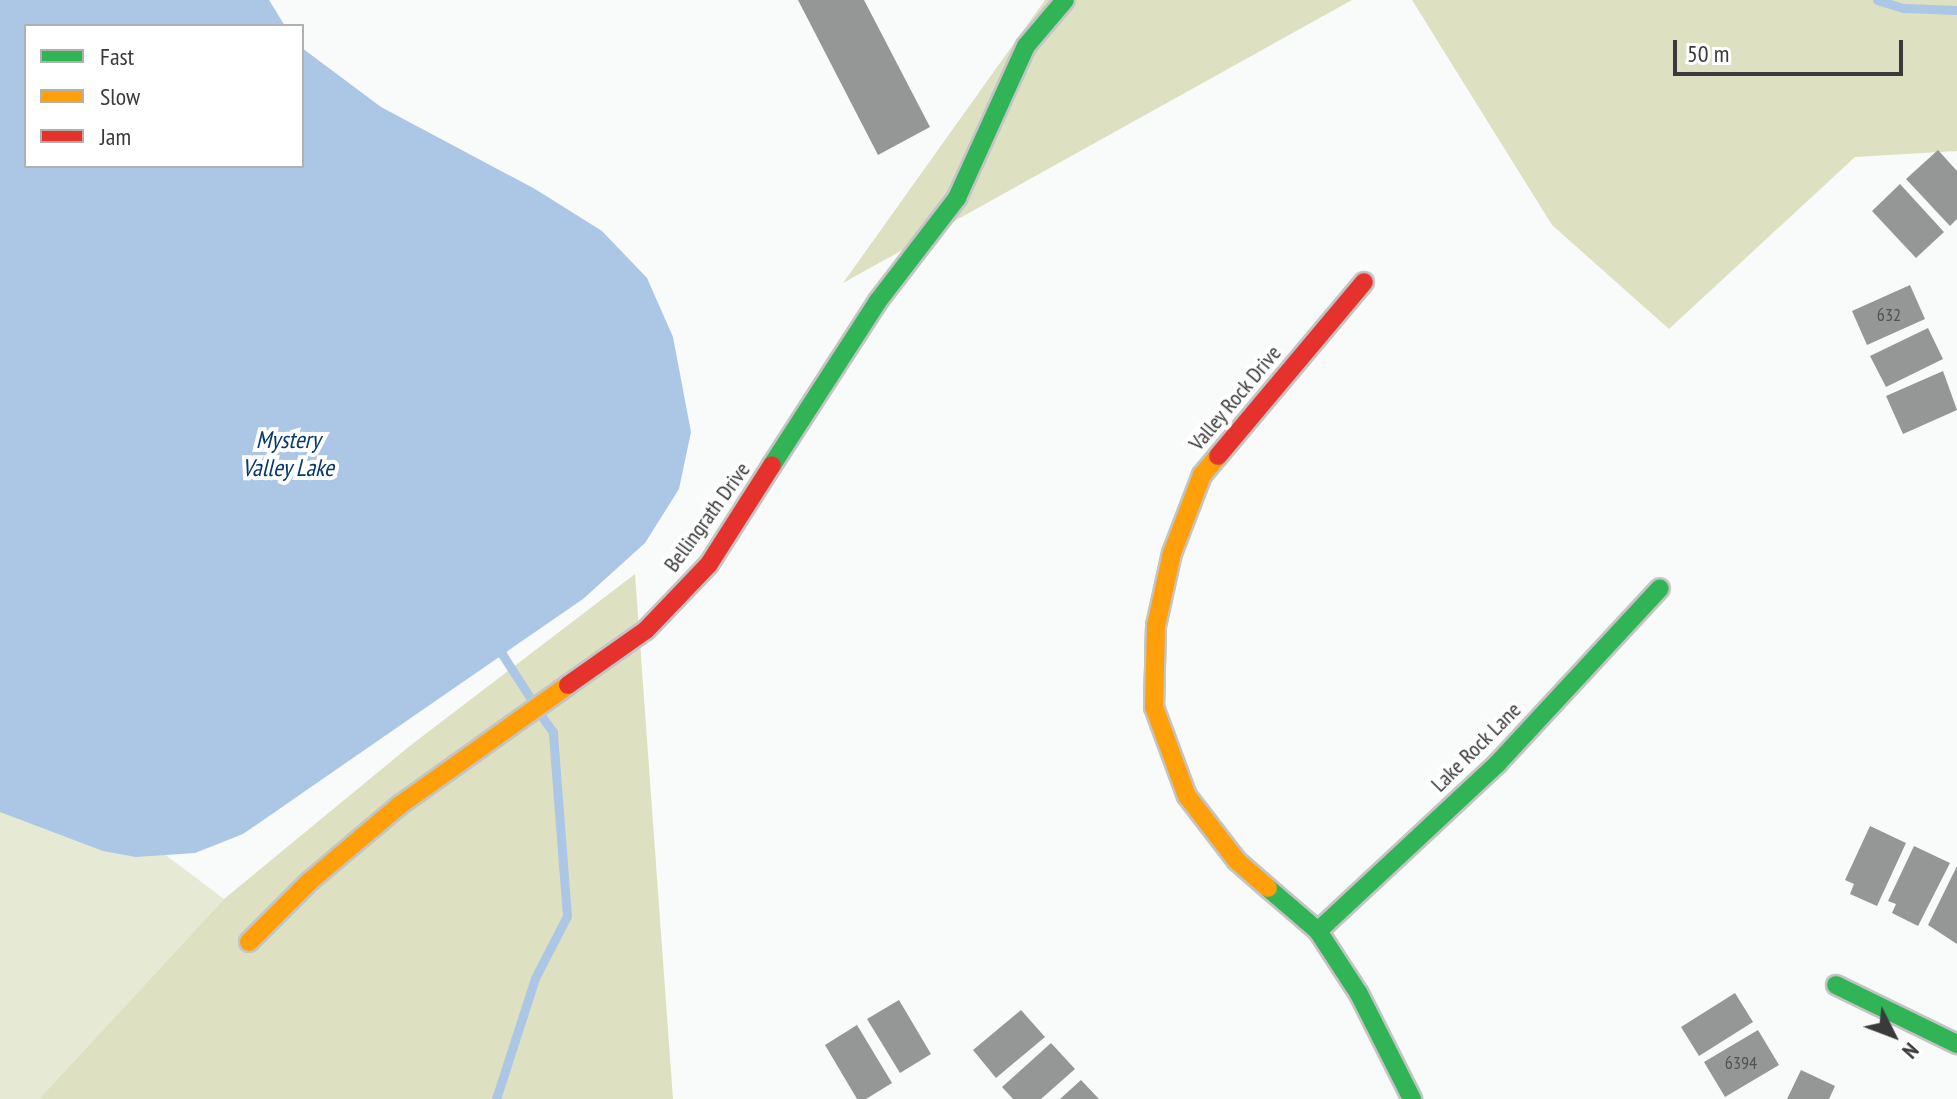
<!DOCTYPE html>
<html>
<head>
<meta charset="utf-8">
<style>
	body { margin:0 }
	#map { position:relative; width:1957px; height:1099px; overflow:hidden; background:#f9fafa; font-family:"PT Sans Narrow",sans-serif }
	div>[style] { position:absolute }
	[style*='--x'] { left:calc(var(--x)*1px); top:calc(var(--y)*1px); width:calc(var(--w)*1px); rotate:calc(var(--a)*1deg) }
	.green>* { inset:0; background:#e6ead4 }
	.forest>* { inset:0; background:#dde1c1 }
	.water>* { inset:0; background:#acc6e5 }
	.stream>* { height:9px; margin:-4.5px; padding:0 4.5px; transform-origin:4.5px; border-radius:4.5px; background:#acc6e5 }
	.building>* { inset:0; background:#959696 }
	.roads { filter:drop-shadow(2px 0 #c3c4c4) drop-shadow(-2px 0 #c3c4c4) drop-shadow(0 2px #c3c4c4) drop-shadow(0 -2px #c3c4c4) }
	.fast>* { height:18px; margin:-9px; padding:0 9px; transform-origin:9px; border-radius:9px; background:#30b455 }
	.slow>* { height:18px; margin:-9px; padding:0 9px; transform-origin:9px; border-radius:9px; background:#ff9f0a }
	.jam>* { height:18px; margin:-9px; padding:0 9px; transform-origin:9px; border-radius:9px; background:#e5322d }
	span { translate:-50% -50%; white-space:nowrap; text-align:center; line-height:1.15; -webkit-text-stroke:8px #fff; paint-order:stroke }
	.number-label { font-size:18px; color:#515152 }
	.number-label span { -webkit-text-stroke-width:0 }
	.street-label { font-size:22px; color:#3a3a3b }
	.water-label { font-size:24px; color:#05396f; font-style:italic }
	.legend { position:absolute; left:24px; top:24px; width:280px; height:144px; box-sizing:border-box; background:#fff; border:2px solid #b0b0b1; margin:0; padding:10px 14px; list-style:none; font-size:24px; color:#3a3a3b }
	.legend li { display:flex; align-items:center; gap:16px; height:40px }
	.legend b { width:40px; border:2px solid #b0b0b1 }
	.north { position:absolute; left:1853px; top:995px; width:80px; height:80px; -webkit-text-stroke:6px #fff; paint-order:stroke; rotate:132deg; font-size:22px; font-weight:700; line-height:32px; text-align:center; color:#3a3a3b }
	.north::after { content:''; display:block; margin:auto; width:28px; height:36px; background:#3a3a3b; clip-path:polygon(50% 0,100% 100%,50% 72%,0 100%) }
	.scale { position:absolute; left:1673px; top:40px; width:230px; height:36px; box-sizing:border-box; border:4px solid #3a3a3b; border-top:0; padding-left:10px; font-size:24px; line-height:28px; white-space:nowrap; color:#3a3a3b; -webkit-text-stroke:6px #fff; paint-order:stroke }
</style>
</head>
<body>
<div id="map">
	<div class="green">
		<i style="clip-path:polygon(0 755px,46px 765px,224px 899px,39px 1099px,0 1099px)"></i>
	</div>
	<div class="forest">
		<i style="clip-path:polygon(1045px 0,1352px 0,843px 283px)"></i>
		<i style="clip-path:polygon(1412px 0,1957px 0,1957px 151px,1855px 157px,1669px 329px,1552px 225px)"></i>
		<i style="clip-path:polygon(635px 574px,673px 1099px,39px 1099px,224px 899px,411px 745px)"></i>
	</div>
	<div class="water">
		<i style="clip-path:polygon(0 0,269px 0,285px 26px,26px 26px,26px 166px,302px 166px,302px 48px,381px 107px,535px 189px,602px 231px,647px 278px,673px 337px,691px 432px,679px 489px,645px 543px,583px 599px,243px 834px,195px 853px,136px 857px,103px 851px,0 812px)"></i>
	</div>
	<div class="stream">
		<i style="--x:1877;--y:0;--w:28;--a:17"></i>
		<i style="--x:1904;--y:8;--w:53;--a:2.2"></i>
		<i style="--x:502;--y:654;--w:54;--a:57.2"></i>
		<i style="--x:496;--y:1099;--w:127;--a:-72.1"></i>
		<i style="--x:535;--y:978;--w:70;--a:-62.7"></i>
		<i style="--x:567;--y:916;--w:185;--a:-94.4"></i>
		<i style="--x:553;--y:732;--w:17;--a:-126"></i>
	</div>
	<div class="building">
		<i style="clip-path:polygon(798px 0,864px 0,930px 127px,878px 155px)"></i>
		<i style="clip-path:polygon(1938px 150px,1957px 171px,1957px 219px,1950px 226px,1906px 179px)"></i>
		<i style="clip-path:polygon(1900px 184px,1944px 232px,1916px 258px,1872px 211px)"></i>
		<i style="clip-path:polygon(1910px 285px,1925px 319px,1867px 345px,1852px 311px)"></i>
		<i style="clip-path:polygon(1928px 328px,1943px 359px,1886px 387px,1870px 356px)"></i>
		<i style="clip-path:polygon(1943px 371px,1957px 410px,1903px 434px,1886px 396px)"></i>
		<i style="clip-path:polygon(1870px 826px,1906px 843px,1877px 906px,1850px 894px,1854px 884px,1845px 880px)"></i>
		<i style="clip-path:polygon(1914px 846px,1950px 863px,1918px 926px,1892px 913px,1896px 904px,1888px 901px)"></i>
		<i style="clip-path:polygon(1957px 866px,1957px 944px,1928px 925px)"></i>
		<i style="clip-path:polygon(1735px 993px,1753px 1022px,1699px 1056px,1681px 1027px)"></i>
		<i style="clip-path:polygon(899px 1000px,931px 1054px,900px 1073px,867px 1019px)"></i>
		<i style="clip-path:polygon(1021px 1010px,1045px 1037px,996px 1078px,973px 1050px)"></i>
		<i style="clip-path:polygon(857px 1025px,892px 1083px,866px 1099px,857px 1099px,825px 1045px)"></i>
		<i style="clip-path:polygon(1758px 1030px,1779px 1065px,1725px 1097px,1704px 1062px)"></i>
		<i style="clip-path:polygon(1051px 1043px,1075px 1069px,1041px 1099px,1013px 1099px,1002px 1087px)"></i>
		<i style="clip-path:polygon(1801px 1070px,1835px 1086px,1829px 1099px,1787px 1099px)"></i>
		<i style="clip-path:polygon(1081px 1080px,1099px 1099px,1060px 1099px)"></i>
	</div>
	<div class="roads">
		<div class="fast">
			<i style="--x:772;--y:465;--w:195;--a:-57.1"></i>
			<i style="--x:878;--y:301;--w:130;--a:-52.5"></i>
			<i style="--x:957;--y:198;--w:167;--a:-65.6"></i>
			<i style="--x:1026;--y:46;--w:60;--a:-49.7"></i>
			<i style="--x:1268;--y:888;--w:66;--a:40.7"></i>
			<i style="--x:1318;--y:931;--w:75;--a:56.9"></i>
			<i style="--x:1359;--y:994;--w:118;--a:63.2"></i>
			<i style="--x:1318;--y:931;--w:246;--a:-43"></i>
			<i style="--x:1498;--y:763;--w:238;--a:-47.2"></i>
			<i style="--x:1836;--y:985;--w:135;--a:26"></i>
		</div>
		<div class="slow">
			<i style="--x:1218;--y:456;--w:25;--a:130"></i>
			<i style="--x:1202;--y:475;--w:84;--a:111"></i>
			<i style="--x:1172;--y:553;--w:75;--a:102.4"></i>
			<i style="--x:1156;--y:626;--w:81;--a:91.4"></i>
			<i style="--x:1154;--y:707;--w:95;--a:69.7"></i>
			<i style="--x:1187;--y:796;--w:82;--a:52.4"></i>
			<i style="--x:1237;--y:861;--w:41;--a:41.1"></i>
			<i style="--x:249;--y:942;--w:86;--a:-45"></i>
			<i style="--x:310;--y:881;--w:118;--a:-40.2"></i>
			<i style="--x:400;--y:805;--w:206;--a:-35.5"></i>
		</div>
		<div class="jam">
			<i style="--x:1218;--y:456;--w:227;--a:-50"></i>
			<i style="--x:568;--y:685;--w:95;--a:-35.2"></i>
			<i style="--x:646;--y:630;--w:91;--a:-46.3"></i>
			<i style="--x:709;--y:564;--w:117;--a:-57.5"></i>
		</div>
	</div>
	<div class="number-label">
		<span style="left:1889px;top:315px">632</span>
		<span style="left:1741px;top:1063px">6394</span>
	</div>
	<div class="street-label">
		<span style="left:1235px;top:398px;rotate:-50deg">Valley Rock Drive</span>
		<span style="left:707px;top:517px;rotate:-54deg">Bellingrath Drive</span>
		<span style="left:1476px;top:747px;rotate:-45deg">Lake Rock Lane</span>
	</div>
	<div class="water-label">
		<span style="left:288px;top:454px">Mystery<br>Valley Lake</span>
	</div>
	<ul class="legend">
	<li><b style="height:10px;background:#30b455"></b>Fast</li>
	<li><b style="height:10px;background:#ff9f0a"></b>Slow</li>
	<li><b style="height:10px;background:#e5322d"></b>Jam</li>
	</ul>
	<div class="north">N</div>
	<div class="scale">50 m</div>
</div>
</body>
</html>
